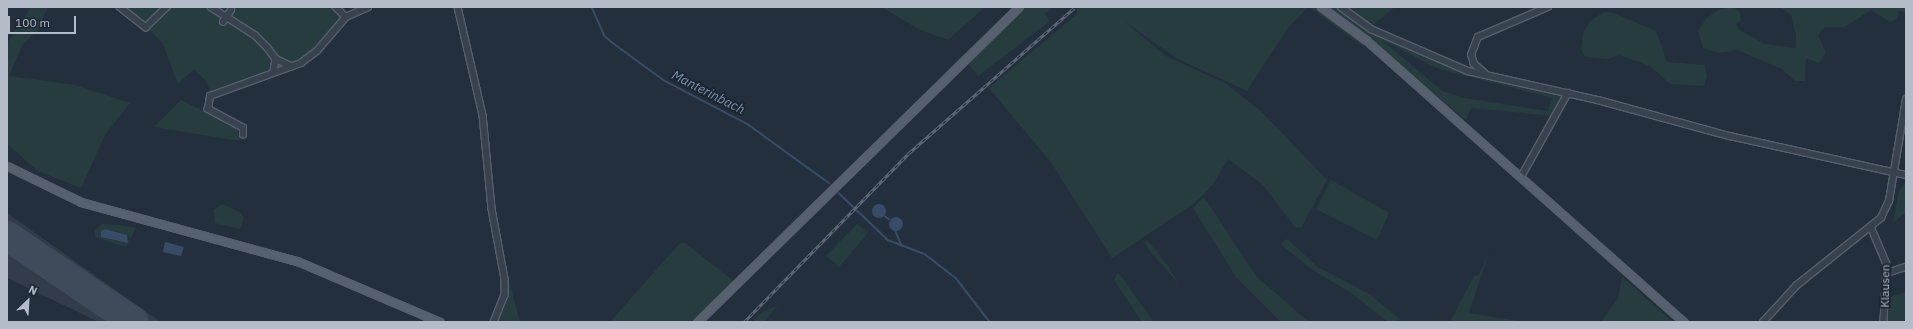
<!DOCTYPE html>
<html>
<head>
<meta charset="utf-8">
<style>
	body { margin:0 }
	#map { position:relative; width:1913px; height:329px; overflow:hidden; background:#242f3e; font-family:"IBM Plex Sans",sans-serif }
	div>[style] { position:absolute }
	[style*='--x'] { left:calc(var(--x)*1px); top:calc(var(--y)*1px); width:calc(var(--w)*1px); rotate:calc(var(--a)*1deg) }
	.airport>* { inset:0; background:#323c4b }
	.green>* { inset:0; background:#263c3f }
	.water>* { inset:0; background:#394c67 }
	.round { border-radius:50% }
	.stream>* { height:1.5px; margin:-0.75px; padding:0 0.75px; transform-origin:0.75px; border-radius:0.75px; background:#394c67 }
	.runway>* { height:30px; margin:-15px; padding:0 15px; transform-origin:15px; border-radius:15px; background:#3f4a5a }
	.roads { filter:drop-shadow(1px 0 #565f6c) drop-shadow(-1px 0 #565f6c) drop-shadow(0 1px #565f6c) drop-shadow(0 -1px #565f6c) }
	.minor>* { height:5.5px; margin:-2.75px; padding:0 2.75px; transform-origin:2.75px; border-radius:2.75px; background:#38414e }
	.major>* { height:7px; margin:-3.5px; padding:0 3.5px; transform-origin:3.5px; border-radius:3.5px; background:#56606e }
	.rail>* { height:3px; margin-top:-1.5px; transform-origin:0; background:repeating-linear-gradient(90deg,#1d2633 0 4.5px,#5a6575 0 9px); box-sizing:border-box; border-block:1px solid #5a6575 }
	span { translate:-50% -50%; white-space:nowrap; text-align:center; line-height:1.15; -webkit-text-stroke:4px #1d2633; paint-order:stroke }
	.street-label { font-size:12px; color:#b4bcc9 }
	.water-label { font-size:13px; color:#7c92b1; font-style:italic }
	.frame { position:absolute; inset:0; border:8px solid #b4bcc9; pointer-events:none }
	.north { position:absolute; left:8px; top:281px; width:40px; height:40px; -webkit-text-stroke:3px #1d2633; paint-order:stroke; rotate:25deg; font-size:11px; font-weight:700; line-height:16px; text-align:center; color:#b4bcc9 }
	.north::after { content:''; display:block; margin:auto; width:14px; height:18px; background:#b4bcc9; clip-path:polygon(50% 0,100% 100%,50% 72%,0 100%) }
	.scale { position:absolute; left:8px; top:16px; width:68px; height:18px; box-sizing:border-box; border:2px solid #b4bcc9; border-top:0; padding-left:5px; font-size:12px; line-height:14px; white-space:nowrap; color:#b4bcc9; -webkit-text-stroke:3px #1d2633; paint-order:stroke }
</style>
</head>
<body>
<div id="map">
	<div class="airport">
		<i style="clip-path:polygon(7px 213px,104px 282px,161px 322px,99px 322px,7px 278px)"></i>
	</div>
	<div class="green">
		<i style="clip-path:polygon(31px 7px,48px 7px,37px 31px,23px 44px,9px 76px,75px 85px,130px 103px,105px 135px,81px 188px,38px 171px,7px 144px,7px 43px)"></i>
		<i style="clip-path:polygon(123px 7px,334px 7px,341px 18px,312px 51px,297px 61px,211px 93px,206px 81px,194px 69px,178px 84px,162px 42px)"></i>
		<i style="clip-path:polygon(882px 7px,985px 7px,948px 40px,918px 29px)"></i>
		<i style="clip-path:polygon(1024px 7px,1054px 7px,1045px 14px,1050px 21px,978px 76px,967px 62px)"></i>
		<i style="clip-path:polygon(1077px 7px,1308px 7px,1287px 29px,1247px 91px,1176px 58px,1124px 21px,1166px 56px,1225px 83px,1262px 112px,1327px 180px,1301px 228px,1295px 227px,1263px 185px,1228px 159px,1213px 184px,1195px 203px,1112px 258px,1050px 161px,989px 88px,1077px 14px)"></i>
		<i style="clip-path:polygon(1309px 7px,1318px 7px,1366px 43px,1363px 46px)"></i>
		<i style="clip-path:polygon(evenodd,1328px 7px,1341px 7px,1353px 18px,1458px 68px,1564px 95px,1553px 116px,1471px 108px,1466px 120px,1328px 7px,1382px 40px,1439px 69px,1552px 98px,1548px 111px,1464px 98px,1442px 91px,1382px 40px)"></i>
		<i style="clip-path:polygon(1348px 7px,1395px 7px,1373px 25px)"></i>
		<i style="clip-path:polygon(1733px 7px,1740px 12px,1741px 20px,1736px 24px,1739px 30px,1765px 44px,1796px 48px,1796px 35px,1791px 15px,1780px 7px,1906px 7px,1906px 13px,1899px 11px,1897px 19px,1890px 22px,1871px 10px,1845px 27px,1825px 27px,1818px 35px,1826px 53px,1819px 63px,1806px 58px,1805px 81px,1795px 81px,1782px 69px,1737px 50px,1719px 53px,1703px 48px,1698px 31px,1706px 19px,1718px 10px)"></i>
		<i style="clip-path:polygon(1604px 12px,1611px 12px,1656px 31px,1667px 62px,1705px 65px,1707px 76px,1704px 86px,1670px 84px,1650px 66px,1619px 55px,1608px 59px,1585px 57px,1581px 49px,1583px 33px,1590px 21px)"></i>
		<i style="clip-path:polygon(181px 100px,237px 128px,240px 141px,154px 127px)"></i>
		<i style="clip-path:polygon(1331px 180px,1389px 213px,1377px 240px,1316px 209px)"></i>
		<i style="clip-path:polygon(1906px 182px,1906px 212px,1893px 223px,1899px 191px)"></i>
		<i style="clip-path:polygon(1204px 197px,1257px 277px,1309px 322px,1281px 322px,1236px 277px,1193px 208px)"></i>
		<i style="clip-path:polygon(222px 204px,240px 212px,244px 218px,240px 229px,215px 223px,213px 210px)"></i>
		<i style="clip-path:polygon(evenodd,102px 224px,120px 225px,136px 228px,126px 247px,95px 237px,94px 231px,102px 224px,104px 229px,125px 234px,129px 237px,128px 243px,104px 238px,100px 234px,104px 229px)"></i>
		<i style="clip-path:polygon(857px 224px,868px 233px,839px 267px,826px 256px)"></i>
		<i style="clip-path:polygon(1287px 239px,1318px 267px,1369px 294px,1401px 320px,1388px 322px,1351px 293px,1310px 268px,1281px 244px)"></i>
		<i style="clip-path:polygon(1147px 240px,1166px 263px,1179px 284px,1149px 250px,1144px 241px)"></i>
		<i style="clip-path:polygon(685px 243px,735px 282px,690px 322px,610px 322px,679px 244px)"></i>
		<i style="clip-path:polygon(1490px 249px,1469px 313px,1524px 322px,1456px 322px,1451px 320px,1474px 276px,1479px 275px)"></i>
		<i style="clip-path:polygon(1118px 272px,1154px 322px,1142px 322px,1114px 280px)"></i>
		<i style="clip-path:polygon(1622px 277px,1673px 322px,1601px 322px,1618px 298px)"></i>
		<i style="clip-path:polygon(509px 280px,520px 322px,497px 322px,507px 300px)"></i>
		<i style="clip-path:polygon(1906px 292px,1906px 322px,1886px 322px,1889px 297px)"></i>
		<i style="clip-path:polygon(778px 305px,764px 322px,752px 322px,758px 315px)"></i>
	</div>
	<div class="water">
		<i class="round" style="left:872px;top:204px;width:14px;height:14px"></i>
		<i class="round" style="left:889px;top:217px;width:14px;height:14px"></i>
		<i style="clip-path:polygon(105px 229px,127px 235px,128px 243px,101px 237px,101px 231px)"></i>
		<i style="clip-path:polygon(165px 242px,184px 247px,181px 256px,163px 252px)"></i>
	</div>
	<div class="stream">
		<i style="--x:592;--y:7;--w:32;--a:66"></i>
		<i style="--x:605;--y:36;--w:11;--a:41"></i>
		<i style="--x:613;--y:43;--w:64;--a:36.2"></i>
		<i style="--x:665;--y:81;--w:95;--a:27.6"></i>
		<i style="--x:749;--y:125;--w:99;--a:35.9"></i>
		<i style="--x:839;--y:193;--w:68;--a:43.8"></i>
		<i style="--x:888;--y:240;--w:40;--a:21"></i>
		<i style="--x:925;--y:254;--w:39;--a:38"></i>
		<i style="--x:956;--y:278;--w:56;--a:52.3"></i>
		<i style="--x:885;--y:216;--w:5;--a:37"></i>
		<i style="--x:895;--y:229;--w:18;--a:68"></i>
	</div>
	<div class="runway">
		<i style="--x:7;--y:236;--w:153;--a:34.1"></i>
	</div>
	<div class="roads">
		<div class="minor">
			<i style="--x:120;--y:7;--w:33;--a:38"></i>
			<i style="--x:146;--y:27;--w:29;--a:-44"></i>
			<i style="--x:211;--y:7;--w:52;--a:32.5"></i>
			<i style="--x:255;--y:35;--w:17;--a:45"></i>
			<i style="--x:267;--y:47;--w:15;--a:53"></i>
			<i style="--x:276;--y:59;--w:13;--a:99"></i>
			<i style="--x:336;--y:7;--w:14;--a:45"></i>
			<i style="--x:458;--y:7;--w:111;--a:77"></i>
			<i style="--x:483;--y:115;--w:94;--a:84.5"></i>
			<i style="--x:492;--y:209;--w:71;--a:79.5"></i>
			<i style="--x:505;--y:279;--w:16;--a:90"></i>
			<i style="--x:505;--y:295;--w:29;--a:112"></i>
			<i style="--x:1341;--y:7;--w:37;--a:36"></i>
			<i style="--x:1371;--y:29;--w:106;--a:23.4"></i>
			<i style="--x:1468;--y:71;--w:133;--a:12.6"></i>
			<i style="--x:1598;--y:100;--w:137;--a:15.3"></i>
			<i style="--x:1730;--y:136;--w:180;--a:12.5"></i>
			<i style="--x:223;--y:22;--w:14;--a:-56"></i>
			<i style="--x:276;--y:59;--w:17;--a:25"></i>
			<i style="--x:1485;--y:74;--w:15;--a:-138"></i>
			<i style="--x:1474;--y:64;--w:9;--a:-108"></i>
			<i style="--x:1471;--y:55;--w:19;--a:-69"></i>
			<i style="--x:1478;--y:37;--w:76;--a:-23.2"></i>
			<i style="--x:243;--y:135;--w:7;--a:-90"></i>
			<i style="--x:243;--y:128;--w:40;--a:-152"></i>
			<i style="--x:208;--y:109;--w:13;--a:-81"></i>
			<i style="--x:210;--y:96;--w:97;--a:-19.9"></i>
			<i style="--x:301;--y:63;--w:20;--a:-37"></i>
			<i style="--x:317;--y:51;--w:45;--a:-49.5"></i>
			<i style="--x:346;--y:17;--w:24;--a:-24"></i>
			<i style="--x:1521;--y:177;--w:96;--a:-60.8"></i>
			<i style="--x:1872;--y:229;--w:38;--a:67"></i>
			<i style="--x:1887;--y:264;--w:58;--a:93"></i>
			<i style="--x:1887;--y:273;--w:20;--a:-18"></i>
			<i style="--x:1763;--y:322;--w:49;--a:-47.5"></i>
			<i style="--x:1796;--y:286;--w:109;--a:-38.7"></i>
			<i style="--x:1881;--y:218;--w:19;--a:-65"></i>
			<i style="--x:1889;--y:201;--w:103;--a:-80.5"></i>
		</div>
		<div class="major">
			<i style="--x:1321;--y:7;--w:56;--a:36.3"></i>
			<i style="--x:1366;--y:40;--w:425;--a:41.6"></i>
			<i style="--x:7;--y:166;--w:82;--a:25.9"></i>
			<i style="--x:81;--y:202;--w:224;--a:15.3"></i>
			<i style="--x:297;--y:261;--w:155;--a:23.1"></i>
			<i style="--x:697;--y:322;--w:450;--a:-44.4"></i>
		</div>
	</div>
	<div class="rail">
		<i style="--x:744;--y:322;--w:236;--a:-45.7"></i>
		<i style="--x:909;--y:153;--w:220;--a:-41.3"></i>
	</div>
	<div class="street-label">
		<span style="left:1885px;top:286px;rotate:-89deg">Klausen</span>
	</div>
	<div class="water-label">
		<span style="left:708px;top:93px;rotate:27deg">Manterinbach</span>
	</div>
	<div class="frame"></div>
	<div class="north">N</div>
	<div class="scale">100 m</div>
</div>
</body>
</html>
